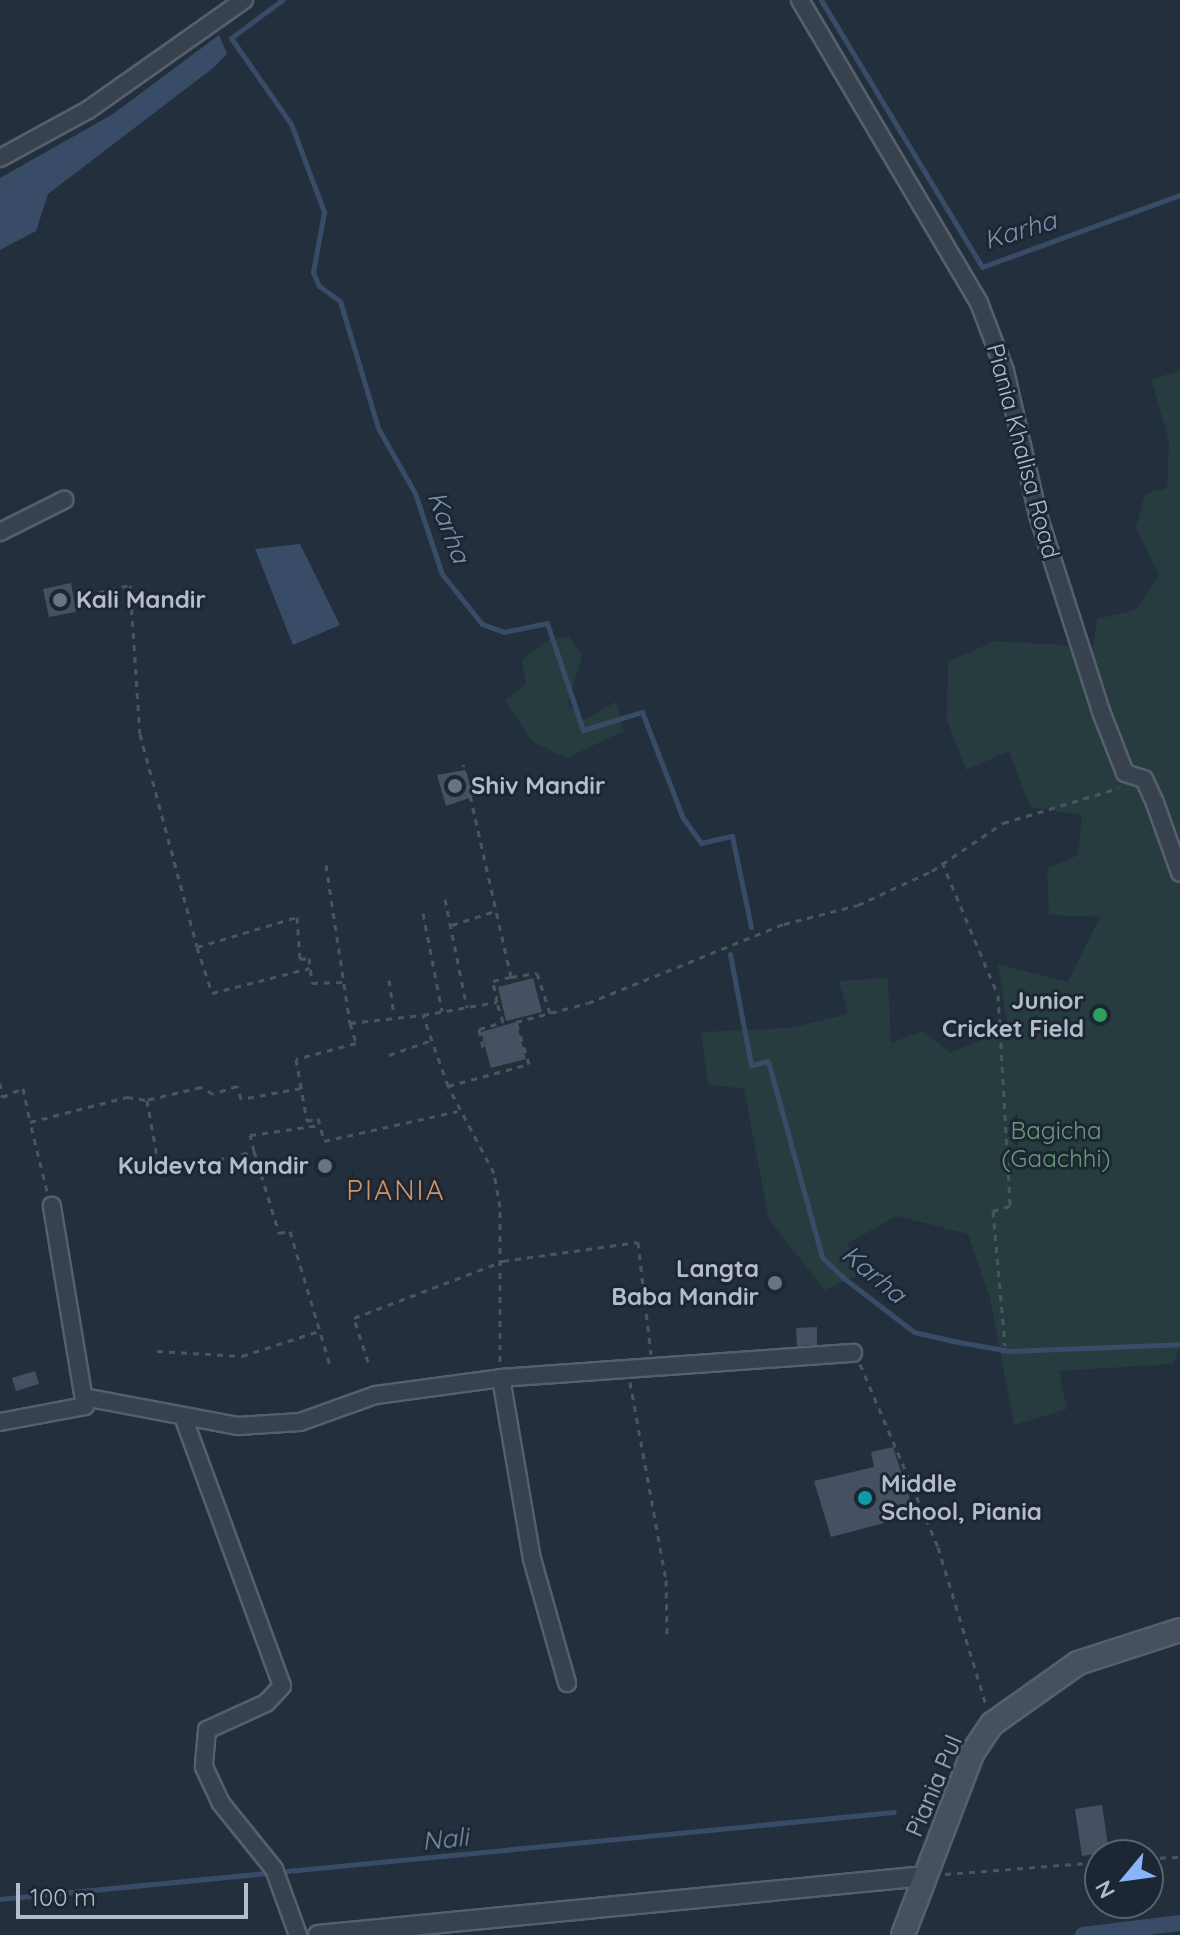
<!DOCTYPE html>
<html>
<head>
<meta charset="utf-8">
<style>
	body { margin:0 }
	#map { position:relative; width:1180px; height:1935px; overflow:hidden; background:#242f3e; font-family:Quicksand,sans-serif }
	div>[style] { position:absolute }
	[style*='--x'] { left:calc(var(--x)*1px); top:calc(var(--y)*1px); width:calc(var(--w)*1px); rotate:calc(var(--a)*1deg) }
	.green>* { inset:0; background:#263c3f }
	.water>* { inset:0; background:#394c67 }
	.stream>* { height:5px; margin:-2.5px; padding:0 2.5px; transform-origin:2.5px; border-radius:2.5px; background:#394c67 }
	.canal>* { height:16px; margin:-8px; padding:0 8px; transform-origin:8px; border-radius:8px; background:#394c67 }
	.building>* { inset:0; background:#455162 }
	.path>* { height:3px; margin-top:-1.5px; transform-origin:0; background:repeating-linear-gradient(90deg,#44595c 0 6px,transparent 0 12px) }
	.roads { filter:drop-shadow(2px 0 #565f6c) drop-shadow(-2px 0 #565f6c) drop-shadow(0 2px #565f6c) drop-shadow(0 -2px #565f6c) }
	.minor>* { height:16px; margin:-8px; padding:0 8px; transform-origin:8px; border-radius:8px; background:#38414e }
	.tertiary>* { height:18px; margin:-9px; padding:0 9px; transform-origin:9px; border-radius:9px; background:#38414e }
	.secondary>* { height:22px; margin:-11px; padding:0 11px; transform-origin:11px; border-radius:11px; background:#465061 }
	.dots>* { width:22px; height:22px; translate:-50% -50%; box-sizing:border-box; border:4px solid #1d2633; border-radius:50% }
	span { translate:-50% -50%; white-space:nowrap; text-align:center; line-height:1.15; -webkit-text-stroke:6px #1d2633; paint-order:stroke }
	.street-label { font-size:24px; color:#b4bcc9 }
	.poi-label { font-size:24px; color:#b4bcc9; font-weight:700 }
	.left { translate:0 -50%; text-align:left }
	.right { translate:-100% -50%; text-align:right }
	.park-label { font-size:24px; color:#6b9a76 }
	.water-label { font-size:26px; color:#7c92b1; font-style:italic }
	.quarter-label { font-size:28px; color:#d59563; letter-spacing:2px }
	.north { position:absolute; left:1084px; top:1839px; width:80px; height:80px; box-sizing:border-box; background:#1d2633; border:2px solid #59626f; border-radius:50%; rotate:241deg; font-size:22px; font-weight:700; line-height:32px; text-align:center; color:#b4bcc9 }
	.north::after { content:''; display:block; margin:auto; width:28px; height:36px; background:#8ab4f8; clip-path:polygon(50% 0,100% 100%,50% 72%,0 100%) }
	.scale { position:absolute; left:16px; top:1883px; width:232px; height:36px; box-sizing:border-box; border:4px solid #b4bcc9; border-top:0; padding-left:10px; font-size:24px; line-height:28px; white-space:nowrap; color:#b4bcc9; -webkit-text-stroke:6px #1d2633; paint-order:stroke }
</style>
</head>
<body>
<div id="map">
	<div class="green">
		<i style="clip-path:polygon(1180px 371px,1180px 1346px,1173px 1364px,1059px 1371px,1067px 1409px,1014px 1425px,990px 1298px,968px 1234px,897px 1216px,848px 1243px,858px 1275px,825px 1290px,769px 1220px,744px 1089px,708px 1084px,701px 1032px,790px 1028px,848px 1014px,839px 981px,888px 978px,891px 1043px,923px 1031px,950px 1053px,1008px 1029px,998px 964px,1068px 982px,1100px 917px,1049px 915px,1047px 869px,1078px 855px,1082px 815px,1030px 807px,1009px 751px,966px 770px,947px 720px,948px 662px,995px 641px,1093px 647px,1097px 619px,1135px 610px,1159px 576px,1136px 528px,1145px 494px,1167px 488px,1169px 441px,1151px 379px)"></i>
		<i style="clip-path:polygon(569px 637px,582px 655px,568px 704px,584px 720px,616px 702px,624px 731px,566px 758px,532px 741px,505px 700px,526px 684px,522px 659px,549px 640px)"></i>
	</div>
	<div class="water">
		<i style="clip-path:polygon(219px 35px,227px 54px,213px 68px,48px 194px,36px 231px,0 250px,0 178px,113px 114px)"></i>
		<i style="clip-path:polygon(300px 544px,340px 625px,293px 645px,255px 549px)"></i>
	</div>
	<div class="stream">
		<i style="--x:282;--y:0;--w:64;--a:143.3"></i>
		<i style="--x:231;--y:38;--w:105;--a:55.1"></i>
		<i style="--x:291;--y:124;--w:94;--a:69.4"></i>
		<i style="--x:324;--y:212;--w:61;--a:100.4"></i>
		<i style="--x:313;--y:272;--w:15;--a:67"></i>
		<i style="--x:319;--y:286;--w:26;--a:36"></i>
		<i style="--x:340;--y:301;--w:133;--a:73.3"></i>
		<i style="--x:378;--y:428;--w:75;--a:60.4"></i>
		<i style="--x:415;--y:493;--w:85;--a:71.6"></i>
		<i style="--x:442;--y:574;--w:64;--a:51.3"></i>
		<i style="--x:482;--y:624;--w:23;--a:20"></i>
		<i style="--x:504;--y:632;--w:44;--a:-11.8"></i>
		<i style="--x:547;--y:623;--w:113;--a:71.4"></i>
		<i style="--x:583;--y:730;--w:62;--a:-17"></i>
		<i style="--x:642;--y:712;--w:114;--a:68.9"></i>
		<i style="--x:683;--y:818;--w:31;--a:54"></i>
		<i style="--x:701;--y:843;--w:32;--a:-13"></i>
		<i style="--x:732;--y:836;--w:93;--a:78.2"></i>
		<i style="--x:821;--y:0;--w:312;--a:58.9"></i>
		<i style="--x:982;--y:267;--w:211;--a:-20"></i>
		<i style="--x:730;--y:954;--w:113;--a:79.3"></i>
		<i style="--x:751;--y:1065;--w:17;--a:-13"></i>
		<i style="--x:768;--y:1061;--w:203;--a:74.6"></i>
		<i style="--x:822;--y:1257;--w:32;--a:44"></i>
		<i style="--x:845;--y:1279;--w:87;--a:37.5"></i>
		<i style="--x:914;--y:1332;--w:40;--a:13"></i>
		<i style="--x:953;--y:1341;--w:57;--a:10.1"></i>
		<i style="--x:1009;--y:1351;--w:171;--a:-2.3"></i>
		<i style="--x:0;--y:1899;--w:898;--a:-5.56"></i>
	</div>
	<div class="canal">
		<i style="--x:1083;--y:1935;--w:98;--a:-7.1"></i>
	</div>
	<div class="building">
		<i style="clip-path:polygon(71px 583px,76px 612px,49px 617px,43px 589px)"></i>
		<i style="clip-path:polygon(465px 770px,475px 796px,446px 806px,437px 775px)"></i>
		<i style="clip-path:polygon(533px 978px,542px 1012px,506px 1021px,498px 987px)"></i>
		<i style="clip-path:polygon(516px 1022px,526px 1059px,491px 1068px,481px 1032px)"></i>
		<i style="clip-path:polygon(817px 1327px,817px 1345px,797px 1346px,796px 1328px)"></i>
		<i style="clip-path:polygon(35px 1371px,39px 1384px,16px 1391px,12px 1378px)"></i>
		<i style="clip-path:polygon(893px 1447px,915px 1515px,831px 1537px,814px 1481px,874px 1467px,871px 1452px)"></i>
		<i style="clip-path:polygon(1102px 1805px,1109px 1852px,1082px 1856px,1075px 1809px)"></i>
	</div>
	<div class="path">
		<i style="--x:75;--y:598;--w:57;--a:-13.3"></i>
		<i style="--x:130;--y:585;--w:149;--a:86.2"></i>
		<i style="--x:140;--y:734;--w:220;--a:75"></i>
		<i style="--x:197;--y:947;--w:104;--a:-16.7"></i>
		<i style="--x:297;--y:917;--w:42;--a:85.9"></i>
		<i style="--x:300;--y:959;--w:9;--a:-6"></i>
		<i style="--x:309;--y:958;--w:25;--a:83"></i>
		<i style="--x:312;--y:983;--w:30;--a:-2"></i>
		<i style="--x:942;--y:862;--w:144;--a:67.2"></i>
		<i style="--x:998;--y:995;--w:211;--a:86.7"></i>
		<i style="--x:1010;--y:1206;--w:18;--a:164"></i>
		<i style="--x:993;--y:1211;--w:135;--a:84.9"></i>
		<i style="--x:326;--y:865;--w:160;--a:81.4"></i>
		<i style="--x:350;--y:1023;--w:73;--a:-6.3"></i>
		<i style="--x:445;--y:899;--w:111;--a:78.6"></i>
		<i style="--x:423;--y:913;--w:100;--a:79"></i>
		<i style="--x:452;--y:925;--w:48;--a:-18.1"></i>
		<i style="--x:197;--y:947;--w:48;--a:71.9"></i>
		<i style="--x:212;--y:993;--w:101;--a:-14.3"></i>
		<i style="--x:511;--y:977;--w:26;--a:-9"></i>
		<i style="--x:537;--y:973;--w:42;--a:72"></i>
		<i style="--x:389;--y:980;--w:36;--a:82"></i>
		<i style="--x:350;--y:1023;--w:21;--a:73"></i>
		<i style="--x:356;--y:1043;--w:62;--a:165.1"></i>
		<i style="--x:296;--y:1059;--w:63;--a:79.9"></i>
		<i style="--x:307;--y:1121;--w:11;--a:-15"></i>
		<i style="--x:318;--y:1118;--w:24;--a:75"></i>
		<i style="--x:324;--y:1141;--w:137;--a:-12.6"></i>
		<i style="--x:483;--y:1047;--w:18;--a:-103"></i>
		<i style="--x:479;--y:1029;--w:25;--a:-16"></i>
		<i style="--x:503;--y:1022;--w:21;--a:-107"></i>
		<i style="--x:389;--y:1055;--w:42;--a:-19.3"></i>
		<i style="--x:0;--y:1083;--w:14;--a:82"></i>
		<i style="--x:2;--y:1097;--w:23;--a:-23"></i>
		<i style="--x:23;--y:1088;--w:35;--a:78"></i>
		<i style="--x:448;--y:1086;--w:75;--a:-109.4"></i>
		<i style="--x:423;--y:1015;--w:75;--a:-10"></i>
		<i style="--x:497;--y:1002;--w:21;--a:-101"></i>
		<i style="--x:493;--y:981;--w:18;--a:-13"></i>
		<i style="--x:511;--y:977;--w:218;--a:-102.7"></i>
		<i style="--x:301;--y:1088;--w:61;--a:169.6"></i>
		<i style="--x:241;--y:1099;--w:14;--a:-107"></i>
		<i style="--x:237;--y:1086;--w:25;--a:162"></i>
		<i style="--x:213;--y:1094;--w:14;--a:-150"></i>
		<i style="--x:201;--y:1087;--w:56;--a:166.5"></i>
		<i style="--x:147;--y:1100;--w:75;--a:80"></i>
		<i style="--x:160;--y:1174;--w:97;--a:-13.7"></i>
		<i style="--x:254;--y:1151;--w:16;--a:-104"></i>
		<i style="--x:250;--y:1135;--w:71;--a:-8.1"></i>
		<i style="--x:254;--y:1151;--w:86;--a:73"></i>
		<i style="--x:279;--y:1233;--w:11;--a:-10"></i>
		<i style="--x:290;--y:1231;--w:140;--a:73.4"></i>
		<i style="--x:47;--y:1191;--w:71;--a:-103.8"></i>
		<i style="--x:30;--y:1122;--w:100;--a:-14.5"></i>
		<i style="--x:127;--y:1097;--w:20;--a:9"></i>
		<i style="--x:157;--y:1351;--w:85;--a:3.4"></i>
		<i style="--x:242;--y:1356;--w:81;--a:-18"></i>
		<i style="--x:368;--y:1362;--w:46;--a:-107.7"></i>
		<i style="--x:354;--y:1318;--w:160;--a:-20.9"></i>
		<i style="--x:503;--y:1261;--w:136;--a:-8"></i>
		<i style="--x:638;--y:1242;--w:113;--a:83.4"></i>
		<i style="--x:500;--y:1362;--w:155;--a:-90"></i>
		<i style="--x:500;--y:1207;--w:35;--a:-100"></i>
		<i style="--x:494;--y:1173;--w:98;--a:-117.9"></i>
		<i style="--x:448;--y:1086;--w:84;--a:-15.2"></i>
		<i style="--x:529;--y:1064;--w:44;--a:-107.2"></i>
		<i style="--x:516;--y:1022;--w:74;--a:-14.8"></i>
		<i style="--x:588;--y:1003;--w:211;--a:-22"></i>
		<i style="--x:784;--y:924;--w:76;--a:-14.4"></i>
		<i style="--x:858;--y:905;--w:81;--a:-24.7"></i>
		<i style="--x:932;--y:871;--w:86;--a:-34.1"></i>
		<i style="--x:1003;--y:823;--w:121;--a:-16.8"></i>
		<i style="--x:860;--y:1364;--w:199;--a:66.9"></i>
		<i style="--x:938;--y:1547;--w:165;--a:73.1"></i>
		<i style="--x:630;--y:1382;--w:201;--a:79.7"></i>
		<i style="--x:666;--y:1580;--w:54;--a:88.9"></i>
		<i style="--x:1148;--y:1858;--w:32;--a:-2"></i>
		<i style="--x:945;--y:1874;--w:155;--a:-4.4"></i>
	</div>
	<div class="roads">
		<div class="minor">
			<i style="--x:800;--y:0;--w:352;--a:59.4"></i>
			<i style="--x:979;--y:303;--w:73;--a:69.1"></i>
			<i style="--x:1005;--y:371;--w:148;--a:77.1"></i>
			<i style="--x:1038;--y:515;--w:209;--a:72.2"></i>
			<i style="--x:1102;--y:714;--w:63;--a:68.7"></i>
			<i style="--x:1125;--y:773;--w:20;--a:18"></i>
			<i style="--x:1144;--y:779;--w:26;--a:65"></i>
			<i style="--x:1155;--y:803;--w:74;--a:70.3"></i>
			<i style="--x:0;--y:158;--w:100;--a:-28.6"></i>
			<i style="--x:88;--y:110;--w:191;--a:-35.2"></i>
			<i style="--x:0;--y:532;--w:72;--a:-26.6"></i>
			<i style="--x:501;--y:1378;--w:184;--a:80.3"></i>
			<i style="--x:532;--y:1559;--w:129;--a:74.2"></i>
			<i style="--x:84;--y:1397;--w:157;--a:10.7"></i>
			<i style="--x:238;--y:1426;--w:62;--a:-3.7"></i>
			<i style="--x:300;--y:1422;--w:81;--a:-19.6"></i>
			<i style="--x:376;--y:1395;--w:126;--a:-7.7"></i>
			<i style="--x:501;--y:1378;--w:353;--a:-4.1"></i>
			<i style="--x:0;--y:1422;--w:86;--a:-10.7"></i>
			<i style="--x:85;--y:1406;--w:203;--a:-99.4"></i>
			<i style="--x:185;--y:1422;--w:281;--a:69.8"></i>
			<i style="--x:282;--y:1686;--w:23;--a:133"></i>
			<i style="--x:266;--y:1703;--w:65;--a:155.4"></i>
			<i style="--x:207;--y:1730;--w:37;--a:95"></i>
			<i style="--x:204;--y:1767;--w:38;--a:65"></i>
			<i style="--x:220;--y:1802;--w:86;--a:51.1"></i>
			<i style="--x:274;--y:1869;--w:70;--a:70"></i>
		</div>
		<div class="tertiary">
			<i style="--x:318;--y:1935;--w:610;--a:-5.55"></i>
		</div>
		<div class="secondary">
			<i style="--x:903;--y:1935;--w:196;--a:-69.1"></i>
			<i style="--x:973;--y:1752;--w:34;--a:-56"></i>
			<i style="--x:992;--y:1724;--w:105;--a:-35.3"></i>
			<i style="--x:1078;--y:1663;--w:107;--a:-17.9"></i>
		</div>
	</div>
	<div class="dots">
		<i style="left:60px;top:600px;background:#6b7280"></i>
		<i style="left:455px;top:786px;background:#6b7280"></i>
		<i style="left:1100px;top:1015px;background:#2e9e5b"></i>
		<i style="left:325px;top:1166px;background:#6b7280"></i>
		<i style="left:775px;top:1283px;background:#6b7280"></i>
		<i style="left:865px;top:1498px;background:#0f9aa8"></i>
	</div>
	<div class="street-label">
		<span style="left:1023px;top:451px;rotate:75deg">Piania Khalisa Road</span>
		<span style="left:934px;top:1786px;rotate:-67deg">Piania Pul</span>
	</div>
	<div class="poi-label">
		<span class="left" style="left:76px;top:600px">Kali Mandir</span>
		<span class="left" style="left:471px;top:786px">Shiv Mandir</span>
		<span class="right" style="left:1084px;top:1015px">Junior<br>Cricket Field</span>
		<span class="right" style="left:309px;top:1166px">Kuldevta Mandir</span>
		<span class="right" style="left:759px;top:1283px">Langta<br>Baba Mandir</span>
		<span class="left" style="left:881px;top:1498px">Middle<br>School, Piania</span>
	</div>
	<div class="park-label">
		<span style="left:1056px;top:1145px">Bagicha<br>(Gaachhi)</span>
	</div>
	<div class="water-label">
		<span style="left:1020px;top:230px;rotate:-17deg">Karha</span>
		<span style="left:449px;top:527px;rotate:69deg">Karha</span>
		<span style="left:874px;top:1274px;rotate:40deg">Karha</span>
		<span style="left:445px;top:1839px;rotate:-6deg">Nali</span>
	</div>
	<div class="quarter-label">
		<span style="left:396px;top:1190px">PIANIA</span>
	</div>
	<div class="north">N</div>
	<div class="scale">100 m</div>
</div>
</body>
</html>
